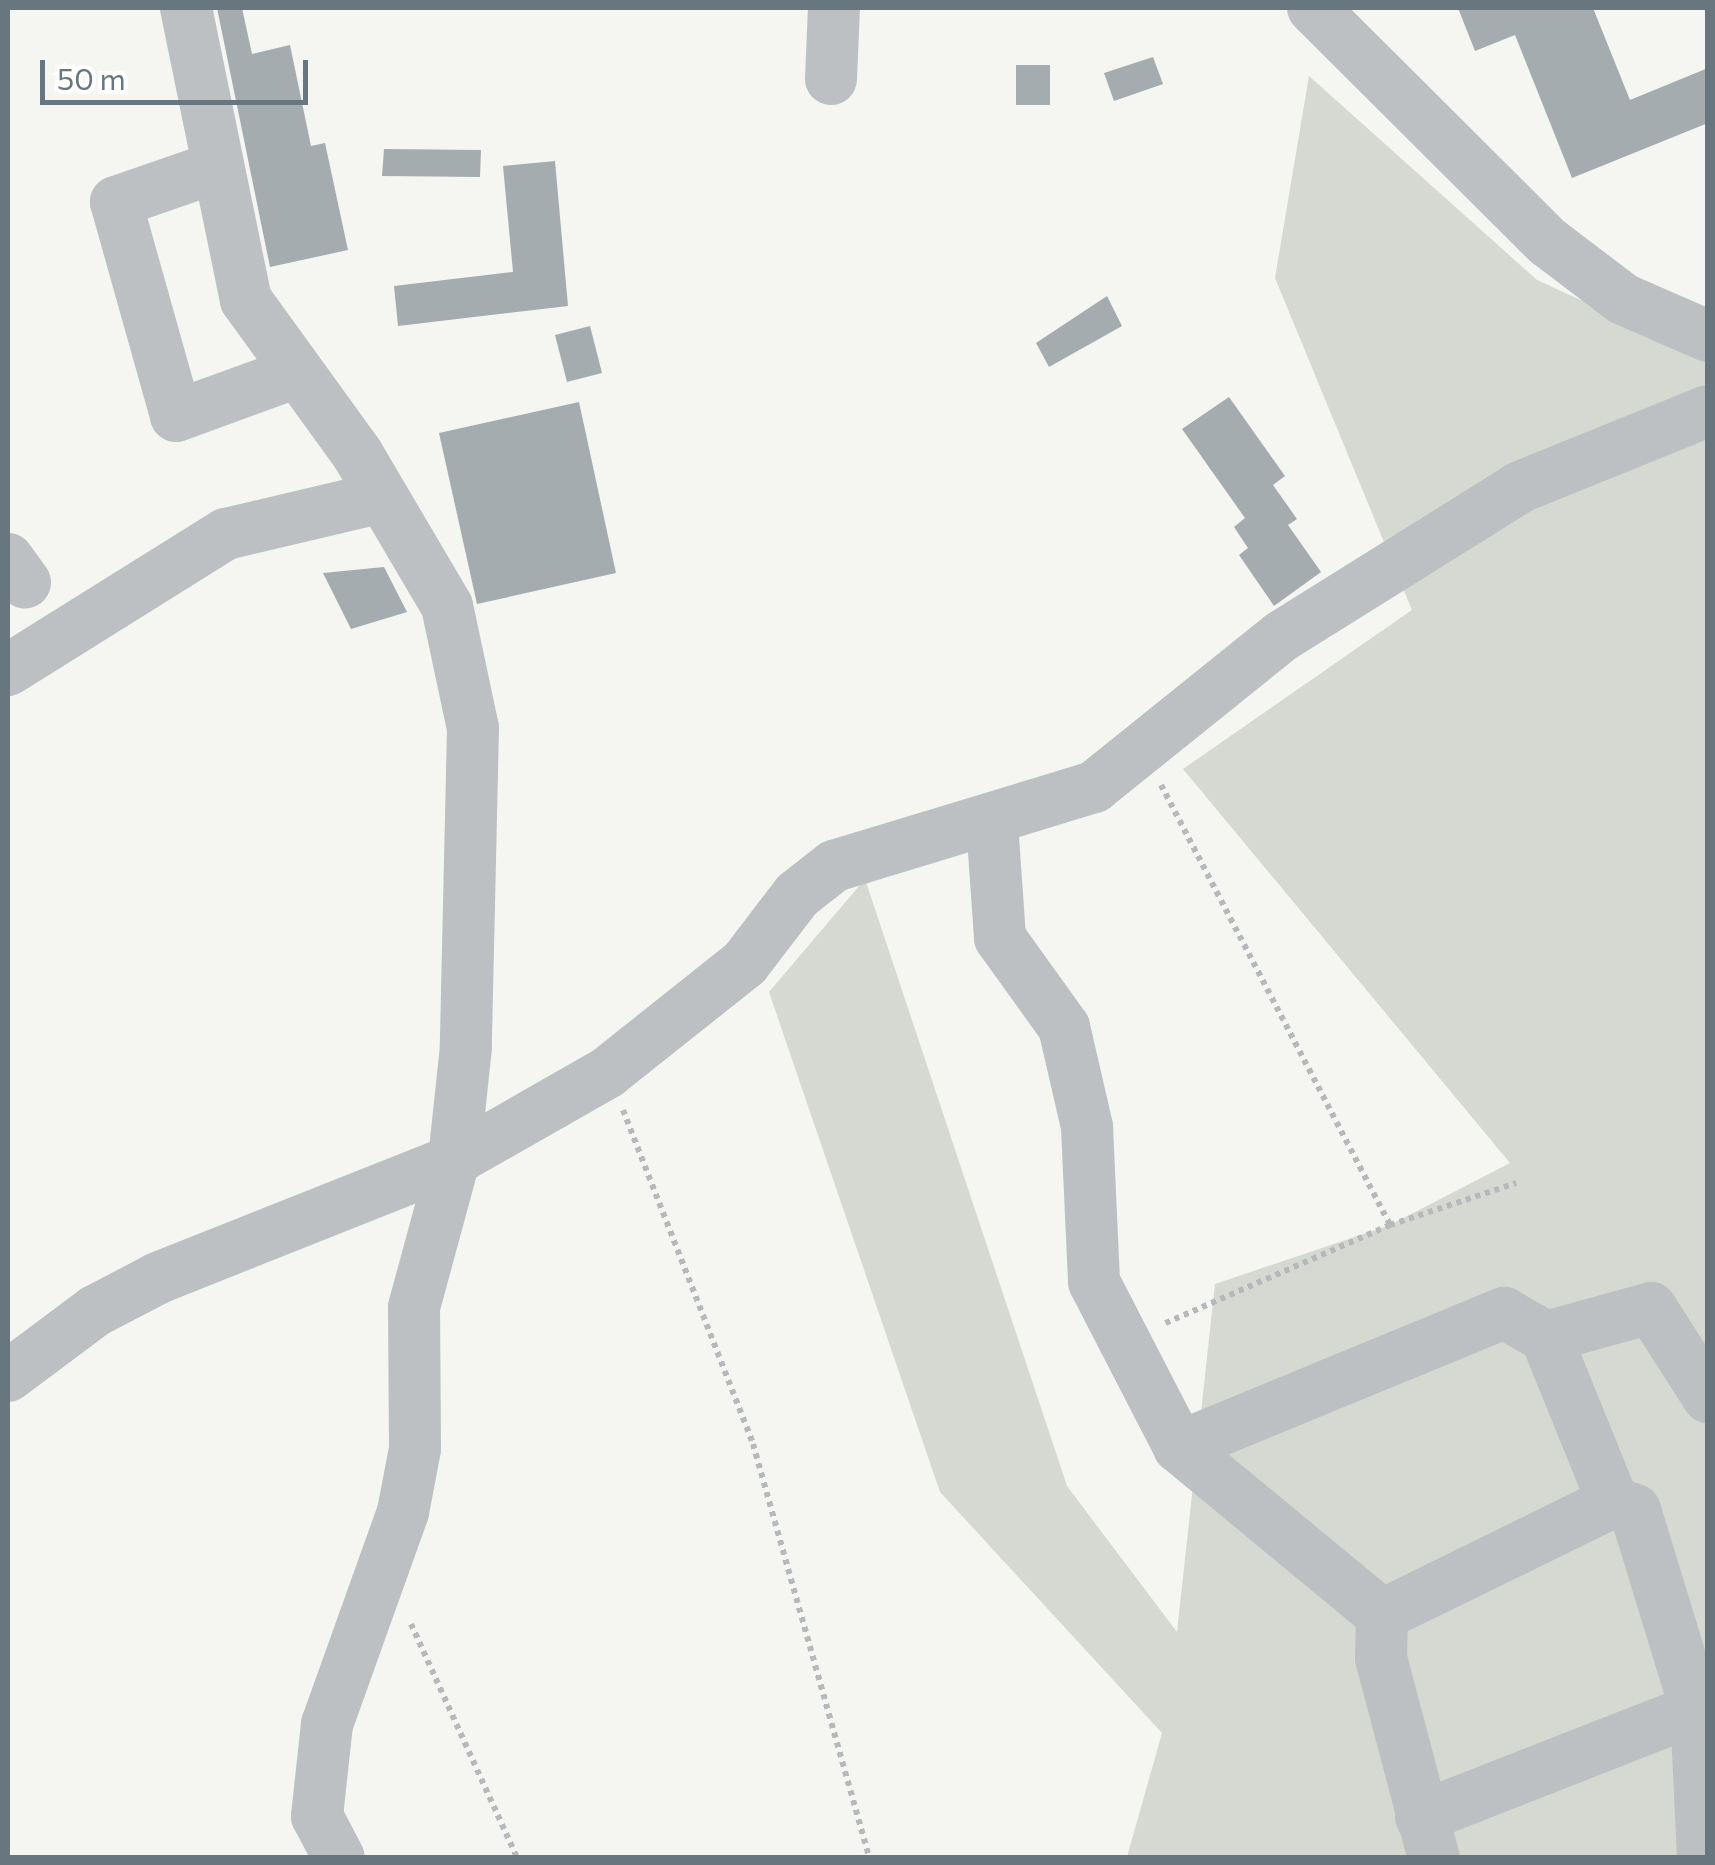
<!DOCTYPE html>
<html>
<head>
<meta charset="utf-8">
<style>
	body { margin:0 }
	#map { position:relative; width:1715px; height:1865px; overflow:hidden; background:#f5f5f2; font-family:Commissioner,sans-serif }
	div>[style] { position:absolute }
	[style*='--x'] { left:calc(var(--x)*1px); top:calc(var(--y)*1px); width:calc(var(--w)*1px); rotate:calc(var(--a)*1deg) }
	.green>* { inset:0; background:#d5d9d2 }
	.building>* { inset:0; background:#a4acb0 }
	.path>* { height:6px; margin-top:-3px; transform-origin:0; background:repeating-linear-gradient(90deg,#b6b9bb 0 5px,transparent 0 10px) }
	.minor>* { height:52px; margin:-26px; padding:0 26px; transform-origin:26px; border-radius:26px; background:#bcc0c3 }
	span { translate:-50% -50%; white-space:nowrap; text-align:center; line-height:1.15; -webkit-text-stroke:10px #fff; paint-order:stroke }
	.frame { position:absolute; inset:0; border:10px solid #68777f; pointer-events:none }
	.scale { position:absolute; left:40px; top:60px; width:268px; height:45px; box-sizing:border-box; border:5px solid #68777f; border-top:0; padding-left:12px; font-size:30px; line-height:35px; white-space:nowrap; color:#68777f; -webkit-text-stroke:8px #fff; paint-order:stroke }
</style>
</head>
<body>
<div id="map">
	<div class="green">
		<i style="clip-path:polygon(1309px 76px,1537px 280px,1707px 358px,1707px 1857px,1127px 1857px,1162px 1733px,940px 1492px,769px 992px,865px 879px,1067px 1486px,1177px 1632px,1215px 1284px,1390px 1225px,1510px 1163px,1183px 769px,1412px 610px,1275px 278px)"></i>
	</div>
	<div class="building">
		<i style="clip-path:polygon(217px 8px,242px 8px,252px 54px,290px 45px,311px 146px,325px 143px,348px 250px,270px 267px)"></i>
		<i style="clip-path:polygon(1458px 8px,1593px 8px,1630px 100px,1708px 68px,1708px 123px,1572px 178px,1515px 35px,1475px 51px)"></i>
		<i style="clip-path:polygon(1153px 57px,1163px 84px,1114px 101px,1104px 73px)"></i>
		<i style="clip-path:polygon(1016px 65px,1050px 65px,1050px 105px,1016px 105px)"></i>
		<i style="clip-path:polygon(384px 149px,481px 150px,480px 177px,382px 176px)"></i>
		<i style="clip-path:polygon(555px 161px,568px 306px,398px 326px,394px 286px,513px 272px,503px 166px)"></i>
		<i style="clip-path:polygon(1107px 296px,1122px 326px,1049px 367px,1036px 343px)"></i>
		<i style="clip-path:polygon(590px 326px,602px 373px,567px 382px,555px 335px)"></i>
		<i style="clip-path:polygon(1229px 397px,1285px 476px,1273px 485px,1297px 519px,1288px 525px,1321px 572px,1274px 606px,1239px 555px,1248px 548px,1234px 527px,1245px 518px,1182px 429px)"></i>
		<i style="clip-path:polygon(579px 402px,616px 573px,477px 604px,439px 433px)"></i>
		<i style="clip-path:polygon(384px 567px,407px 612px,351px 629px,323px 573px)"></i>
	</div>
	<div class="path">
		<i style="--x:1161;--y:785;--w:496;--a:62.5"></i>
		<i style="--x:1390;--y:1225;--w:248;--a:156.4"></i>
		<i style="--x:623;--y:1110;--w:358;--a:68.7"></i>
		<i style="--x:753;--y:1444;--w:430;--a:74.3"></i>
		<i style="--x:1390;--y:1225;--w:133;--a:-18.4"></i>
		<i style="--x:411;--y:1624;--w:257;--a:65.6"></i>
	</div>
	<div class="minor">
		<i style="--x:186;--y:8;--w:298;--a:78.4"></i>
		<i style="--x:246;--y:300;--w:191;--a:54.1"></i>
		<i style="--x:358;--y:455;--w:175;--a:59.5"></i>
		<i style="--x:447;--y:606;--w:125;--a:78"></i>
		<i style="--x:473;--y:728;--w:319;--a:91.3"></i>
		<i style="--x:466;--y:1047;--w:114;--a:96.1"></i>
		<i style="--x:454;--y:1160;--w:152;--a:105.2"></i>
		<i style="--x:414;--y:1307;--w:142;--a:89.6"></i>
		<i style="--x:415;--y:1449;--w:64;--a:100.8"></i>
		<i style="--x:403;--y:1512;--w:225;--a:109.7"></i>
		<i style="--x:327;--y:1724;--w:93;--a:96.2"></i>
		<i style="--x:317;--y:1816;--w:47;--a:62.4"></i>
		<i style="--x:1313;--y:8;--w:332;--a:44.9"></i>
		<i style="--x:1548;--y:242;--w:94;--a:37.2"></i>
		<i style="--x:1623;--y:299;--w:93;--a:23.5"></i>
		<i style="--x:831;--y:79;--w:71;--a:-87.6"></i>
		<i style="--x:217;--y:167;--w:107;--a:160.9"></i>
		<i style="--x:116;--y:202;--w:222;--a:74.3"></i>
		<i style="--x:176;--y:416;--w:129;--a:-20"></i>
		<i style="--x:8;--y:559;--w:29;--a:54"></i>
		<i style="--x:8;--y:670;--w:257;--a:-32"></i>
		<i style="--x:226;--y:534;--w:160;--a:-13.3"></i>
		<i style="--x:992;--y:823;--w:115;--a:86"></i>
		<i style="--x:1000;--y:938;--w:110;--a:54.3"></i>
		<i style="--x:1064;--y:1027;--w:103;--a:77"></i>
		<i style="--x:1087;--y:1127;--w:155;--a:87.4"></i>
		<i style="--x:1094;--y:1282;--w:186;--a:62.7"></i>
		<i style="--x:1179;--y:1447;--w:264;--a:39.6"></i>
		<i style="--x:1382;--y:1615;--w:43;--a:91.3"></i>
		<i style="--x:1381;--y:1658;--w:207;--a:75.2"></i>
		<i style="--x:1546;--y:1337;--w:178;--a:67.9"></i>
		<i style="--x:1613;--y:1502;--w:23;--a:20"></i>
		<i style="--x:1635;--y:1510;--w:208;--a:73"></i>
		<i style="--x:1696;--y:1709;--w:149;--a:87.3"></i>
		<i style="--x:8;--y:1376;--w:109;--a:-36.8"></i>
		<i style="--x:95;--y:1311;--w:71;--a:-27.6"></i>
		<i style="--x:158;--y:1278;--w:319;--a:-21.7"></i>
		<i style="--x:454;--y:1160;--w:177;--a:-29.7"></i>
		<i style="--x:608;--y:1072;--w:175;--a:-38.5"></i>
		<i style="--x:745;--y:963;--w:86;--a:-52.6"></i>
		<i style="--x:797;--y:895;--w:47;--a:-38.1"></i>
		<i style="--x:834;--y:866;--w:272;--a:-16.9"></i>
		<i style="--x:1094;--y:787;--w:241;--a:-38.8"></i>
		<i style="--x:1282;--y:636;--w:281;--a:-32"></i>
		<i style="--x:1520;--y:487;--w:203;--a:-22"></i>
		<i style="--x:1179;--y:1447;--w:352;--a:-22.4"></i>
		<i style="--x:1504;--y:1313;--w:48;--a:29.7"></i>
		<i style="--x:1546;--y:1337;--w:109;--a:-15.4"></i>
		<i style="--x:1651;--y:1308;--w:106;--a:57.4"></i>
		<i style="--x:1382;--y:1615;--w:257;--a:-26.1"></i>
		<i style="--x:1421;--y:1817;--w:295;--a:-21.4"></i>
	</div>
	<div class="frame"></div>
	<div class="scale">50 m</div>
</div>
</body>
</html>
